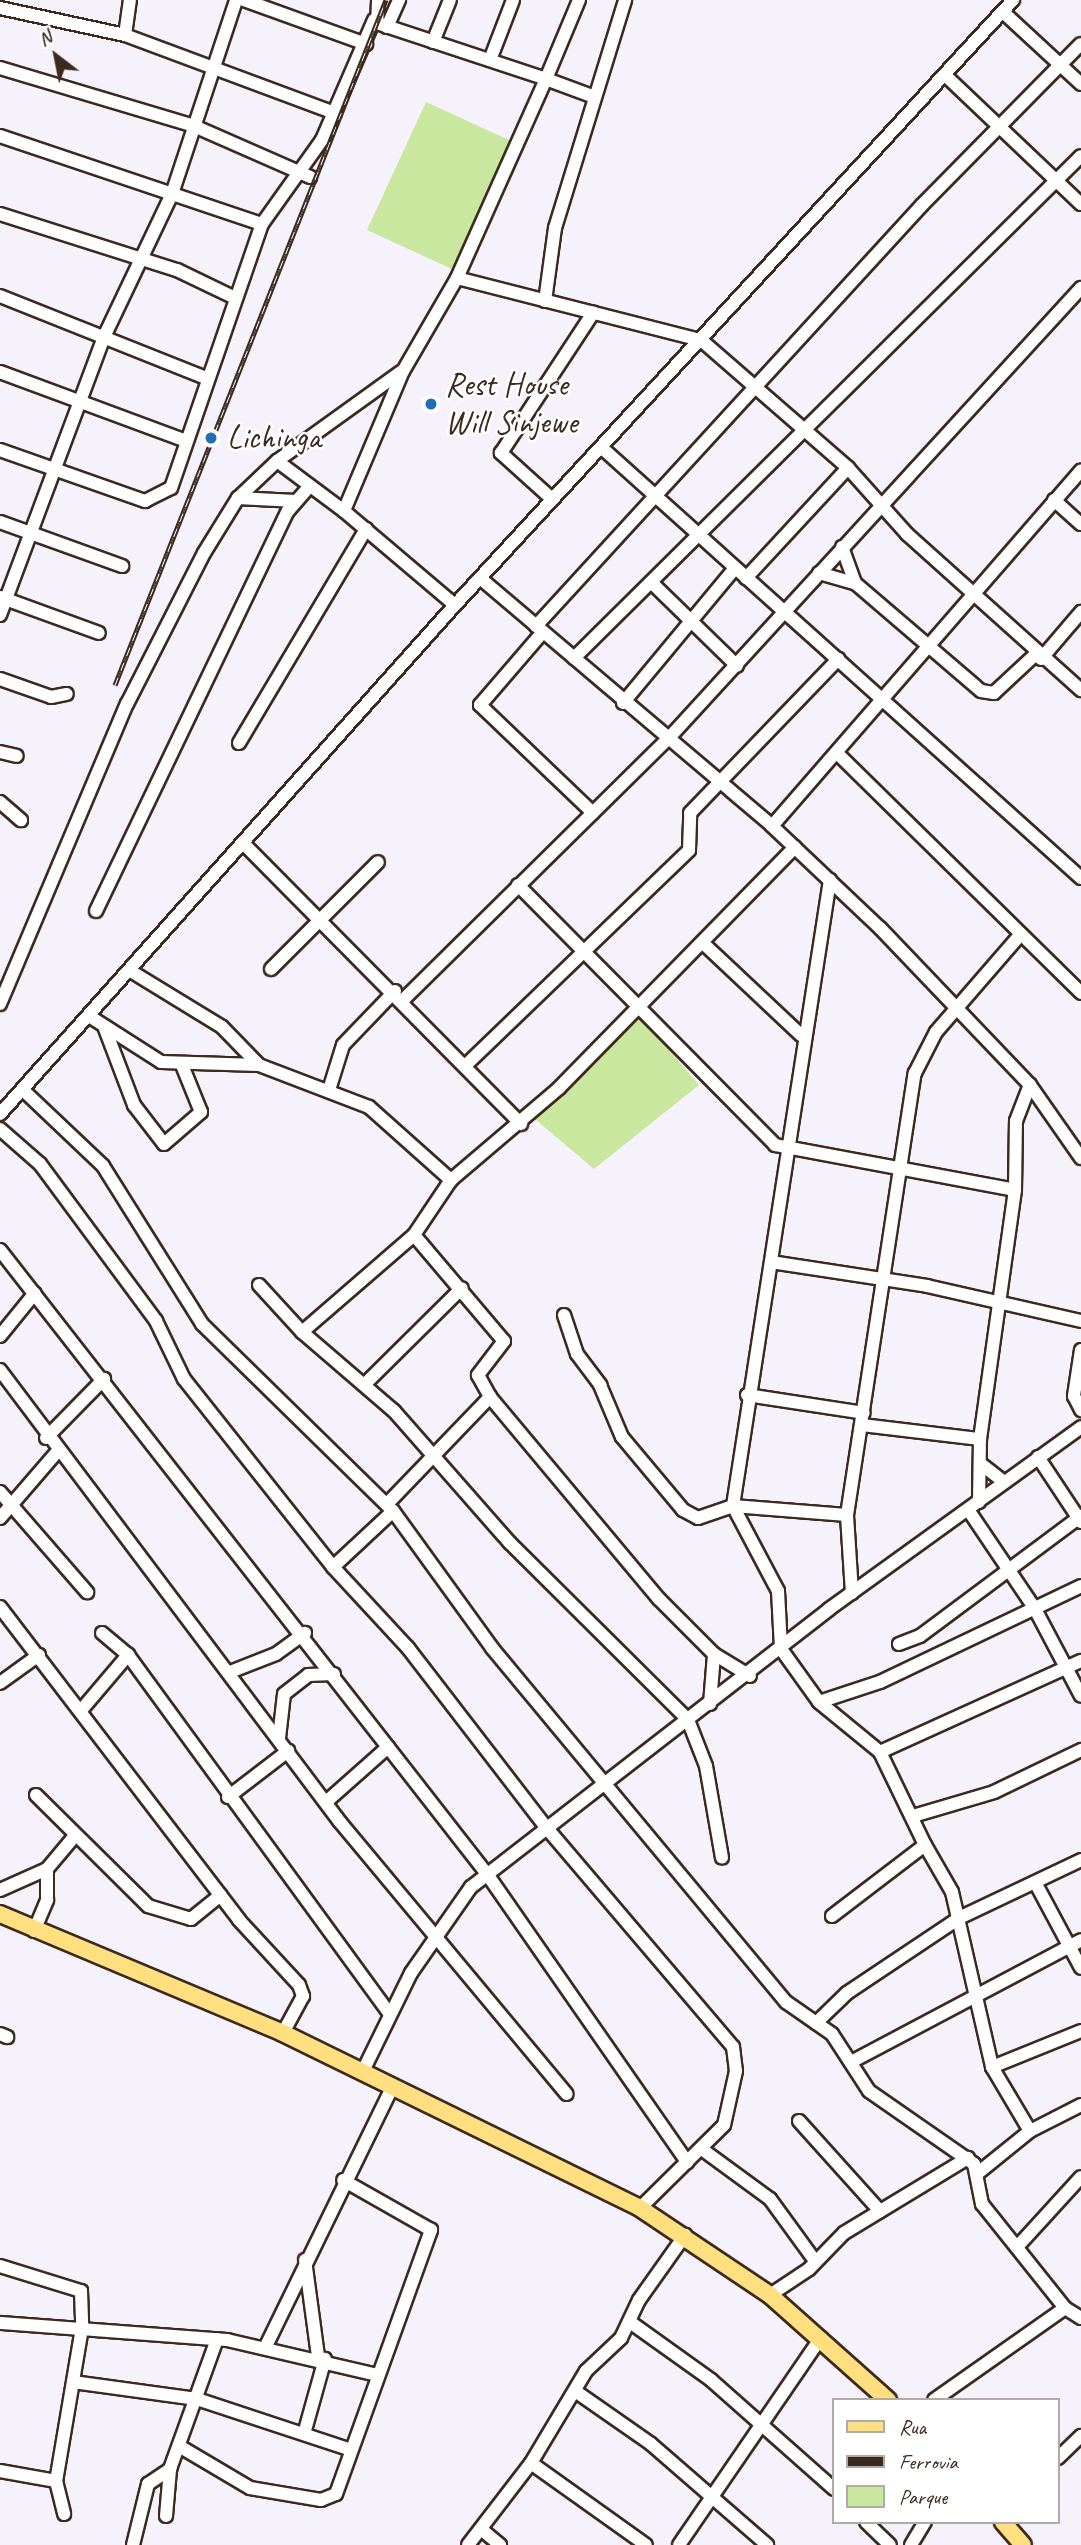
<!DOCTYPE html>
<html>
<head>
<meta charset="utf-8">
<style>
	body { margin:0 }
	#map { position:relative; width:1081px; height:2545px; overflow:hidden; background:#f5f2fc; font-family:Caveat,sans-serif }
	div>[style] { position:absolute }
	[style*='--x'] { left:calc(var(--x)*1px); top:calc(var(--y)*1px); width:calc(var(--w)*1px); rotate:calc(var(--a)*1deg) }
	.green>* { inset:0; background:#cae79f }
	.roads { filter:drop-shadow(2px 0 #3b2a1e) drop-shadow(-2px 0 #3b2a1e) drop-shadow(0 2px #3b2a1e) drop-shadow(0 -2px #3b2a1e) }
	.minor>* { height:12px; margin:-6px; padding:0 6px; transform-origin:6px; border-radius:6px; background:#fff }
	.major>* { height:16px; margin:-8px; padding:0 8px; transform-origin:8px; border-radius:8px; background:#ffdf80 }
	.rail>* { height:5px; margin-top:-2.5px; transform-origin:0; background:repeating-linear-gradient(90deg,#fff 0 8px,#3b2a1e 0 16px); box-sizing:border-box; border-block:2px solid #3b2a1e }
	.dots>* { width:19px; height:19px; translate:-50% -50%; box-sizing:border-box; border:4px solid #fff; border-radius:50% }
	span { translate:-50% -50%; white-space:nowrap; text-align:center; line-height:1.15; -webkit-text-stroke:5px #fff; paint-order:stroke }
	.poi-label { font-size:33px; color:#3b2a1e }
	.left { translate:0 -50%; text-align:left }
	.legend { position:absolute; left:832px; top:2398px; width:228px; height:126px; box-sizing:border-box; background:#fff; border:2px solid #b1aaa5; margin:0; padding:9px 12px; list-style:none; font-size:21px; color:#3b2a1e }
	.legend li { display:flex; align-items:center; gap:14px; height:35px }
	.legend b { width:35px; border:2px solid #b1aaa5 }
	.north { position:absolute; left:21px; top:21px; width:70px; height:70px; -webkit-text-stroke:5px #fff; paint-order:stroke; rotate:328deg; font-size:19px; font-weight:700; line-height:28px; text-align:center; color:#3b2a1e }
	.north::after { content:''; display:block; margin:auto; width:24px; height:32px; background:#3b2a1e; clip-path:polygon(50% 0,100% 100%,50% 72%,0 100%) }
</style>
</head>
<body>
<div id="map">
	<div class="green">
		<i style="clip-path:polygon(426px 102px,511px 141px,452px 269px,367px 230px)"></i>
		<i style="clip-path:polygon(641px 1017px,699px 1085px,594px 1169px,535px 1119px)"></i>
	</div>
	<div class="roads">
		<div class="minor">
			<i style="--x:244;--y:0;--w:130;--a:19.8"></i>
			<i style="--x:378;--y:0;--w:23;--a:92"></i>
			<i style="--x:377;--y:23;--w:178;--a:18.3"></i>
			<i style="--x:546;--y:79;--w:218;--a:114.1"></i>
			<i style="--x:457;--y:278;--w:108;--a:120.1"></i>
			<i style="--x:403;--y:371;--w:152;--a:112.9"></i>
			<i style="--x:344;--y:511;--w:145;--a:40.3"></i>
			<i style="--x:579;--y:0;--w:86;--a:112.7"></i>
			<i style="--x:546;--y:79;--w:49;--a:20.3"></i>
			<i style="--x:0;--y:8;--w:128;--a:12.2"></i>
			<i style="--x:125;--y:35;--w:224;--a:20.4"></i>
			<i style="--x:1003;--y:12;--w:106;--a:42.7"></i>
			<i style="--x:387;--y:27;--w:30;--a:-66"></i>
			<i style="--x:125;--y:35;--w:35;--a:-82"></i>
			<i style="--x:433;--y:42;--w:45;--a:-68"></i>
			<i style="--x:490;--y:60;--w:64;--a:-69"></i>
			<i style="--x:0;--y:68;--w:202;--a:16.6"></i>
			<i style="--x:194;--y:126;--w:127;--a:23.7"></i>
			<i style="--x:946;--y:76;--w:186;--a:43.5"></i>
			<i style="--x:0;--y:136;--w:276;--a:18.6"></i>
			<i style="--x:0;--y:214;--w:186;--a:17.6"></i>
			<i style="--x:177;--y:270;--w:62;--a:25.7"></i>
			<i style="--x:457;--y:278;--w:252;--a:14.3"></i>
			<i style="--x:701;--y:340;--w:195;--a:41"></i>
			<i style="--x:848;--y:468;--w:89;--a:48.2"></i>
			<i style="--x:907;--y:534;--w:234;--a:41.9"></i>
			<i style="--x:0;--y:296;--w:222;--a:21.7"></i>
			<i style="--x:545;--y:301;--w:74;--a:-82.2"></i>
			<i style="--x:555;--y:228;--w:239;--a:-72.9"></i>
			<i style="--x:0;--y:372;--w:199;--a:20.3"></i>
			<i style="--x:601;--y:447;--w:645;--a:41.92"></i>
			<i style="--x:0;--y:450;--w:154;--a:19.4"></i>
			<i style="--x:145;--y:501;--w:29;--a:-27"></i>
			<i style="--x:171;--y:488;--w:279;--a:-71"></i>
			<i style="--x:262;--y:224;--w:103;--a:-54.5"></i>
			<i style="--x:322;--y:140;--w:131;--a:-66.6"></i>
			<i style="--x:277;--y:461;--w:84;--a:36.7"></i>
			<i style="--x:238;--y:498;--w:54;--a:-43.5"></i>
			<i style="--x:277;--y:461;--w:153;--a:-35.7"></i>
			<i style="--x:552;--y:499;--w:69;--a:-138"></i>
			<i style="--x:501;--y:453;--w:168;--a:-56.7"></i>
			<i style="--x:1054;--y:500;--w:36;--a:42"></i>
			<i style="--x:0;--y:522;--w:130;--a:19.8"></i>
			<i style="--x:842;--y:547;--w:38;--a:70"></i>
			<i style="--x:819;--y:573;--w:37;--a:16"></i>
			<i style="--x:855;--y:583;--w:166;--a:40.6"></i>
			<i style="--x:981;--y:691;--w:13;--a:9"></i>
			<i style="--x:994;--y:693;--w:57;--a:-42.9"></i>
			<i style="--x:480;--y:578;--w:383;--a:40.3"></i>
			<i style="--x:772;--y:826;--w:149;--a:43.4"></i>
			<i style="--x:880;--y:928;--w:217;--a:46.3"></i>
			<i style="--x:1030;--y:1085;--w:89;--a:55.1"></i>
			<i style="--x:746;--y:578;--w:150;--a:-47.2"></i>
			<i style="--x:651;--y:582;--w:120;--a:44.3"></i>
			<i style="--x:0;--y:597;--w:105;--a:20"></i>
			<i style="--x:0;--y:615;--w:297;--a:-69.5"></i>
			<i style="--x:104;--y:337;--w:158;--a:-64.6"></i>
			<i style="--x:172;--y:194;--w:204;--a:-71.7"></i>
			<i style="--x:536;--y:626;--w:571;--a:-47.48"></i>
			<i style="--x:922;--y:205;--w:226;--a:-45.4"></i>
			<i style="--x:542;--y:633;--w:95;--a:130.7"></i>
			<i style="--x:480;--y:705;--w:156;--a:43.7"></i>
			<i style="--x:574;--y:658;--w:713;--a:-44.72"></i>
			<i style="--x:1041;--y:659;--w:62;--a:-49.6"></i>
			<i style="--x:0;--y:679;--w:54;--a:19.4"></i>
			<i style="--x:51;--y:697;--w:16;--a:-11"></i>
			<i style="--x:623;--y:703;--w:175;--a:-50.3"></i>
			<i style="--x:239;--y:743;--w:249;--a:-59.3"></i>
			<i style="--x:0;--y:752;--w:17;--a:13"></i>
			<i style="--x:838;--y:754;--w:341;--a:44.5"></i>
			<i style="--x:0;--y:802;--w:28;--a:41"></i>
			<i style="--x:772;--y:826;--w:471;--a:-49"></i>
			<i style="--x:244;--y:844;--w:394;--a:45.3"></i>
			<i style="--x:830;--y:880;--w:633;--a:98.81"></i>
			<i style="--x:733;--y:1506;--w:96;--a:62.1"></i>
			<i style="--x:778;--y:1591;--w:58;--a:87"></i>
			<i style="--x:781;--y:1649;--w:65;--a:54.4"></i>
			<i style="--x:819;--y:1702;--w:79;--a:39.3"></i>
			<i style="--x:880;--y:1752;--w:221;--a:-24.4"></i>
			<i style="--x:518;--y:885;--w:366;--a:45.3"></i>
			<i style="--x:775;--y:1145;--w:244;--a:10.6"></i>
			<i style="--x:96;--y:911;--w:444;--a:-64.4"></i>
			<i style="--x:288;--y:511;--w:33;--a:-49"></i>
			<i style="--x:704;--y:944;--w:133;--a:43.2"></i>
			<i style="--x:271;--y:969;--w:151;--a:-45"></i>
			<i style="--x:129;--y:970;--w:109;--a:31.5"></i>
			<i style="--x:222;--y:1027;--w:53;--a:45.8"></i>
			<i style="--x:404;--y:999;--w:371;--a:-44.6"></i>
			<i style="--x:668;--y:739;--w:612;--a:-47.52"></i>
			<i style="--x:0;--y:1004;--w:326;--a:-67.1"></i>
			<i style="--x:127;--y:704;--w:169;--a:-63"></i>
			<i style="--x:204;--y:553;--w:65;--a:-58.3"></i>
			<i style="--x:238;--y:498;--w:57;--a:3"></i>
			<i style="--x:89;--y:1016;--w:85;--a:32.6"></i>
			<i style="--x:161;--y:1062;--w:98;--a:1.8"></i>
			<i style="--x:259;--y:1065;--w:118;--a:20.9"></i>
			<i style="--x:369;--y:1107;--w:110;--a:41.7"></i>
			<i style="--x:104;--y:1026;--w:85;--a:69.2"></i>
			<i style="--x:134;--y:1105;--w:49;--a:52.4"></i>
			<i style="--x:164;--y:1144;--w:49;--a:-40.9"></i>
			<i style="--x:201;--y:1112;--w:51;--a:-112"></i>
			<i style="--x:467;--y:1064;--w:308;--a:-43.9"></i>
			<i style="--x:689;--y:850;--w:37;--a:-88"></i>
			<i style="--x:690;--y:813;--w:214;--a:-46.1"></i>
			<i style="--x:23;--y:1090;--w:110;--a:43.5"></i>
			<i style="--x:103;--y:1166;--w:186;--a:57.9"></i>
			<i style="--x:202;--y:1324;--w:267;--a:44.4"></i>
			<i style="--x:393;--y:1511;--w:169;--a:54.1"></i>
			<i style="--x:492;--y:1648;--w:460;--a:50.3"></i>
			<i style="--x:786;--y:2002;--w:56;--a:34.8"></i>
			<i style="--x:832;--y:2034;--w:68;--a:57"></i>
			<i style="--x:869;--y:2091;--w:128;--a:34.8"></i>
			<i style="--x:974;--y:2164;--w:41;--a:78.7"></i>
			<i style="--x:982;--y:2204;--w:133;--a:51.4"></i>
			<i style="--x:1065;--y:2308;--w:160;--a:144.9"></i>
			<i style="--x:329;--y:1090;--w:47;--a:-72.7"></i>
			<i style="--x:343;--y:1045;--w:75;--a:-46.1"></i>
			<i style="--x:0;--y:1114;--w:683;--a:-48.21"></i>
			<i style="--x:455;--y:605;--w:823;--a:-47.31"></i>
			<i style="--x:0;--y:1129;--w:53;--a:41.2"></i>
			<i style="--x:40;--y:1164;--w:195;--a:53.5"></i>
			<i style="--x:156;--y:1321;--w:64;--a:64.2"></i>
			<i style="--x:184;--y:1379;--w:240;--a:51.6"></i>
			<i style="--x:333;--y:1567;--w:110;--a:47.2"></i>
			<i style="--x:408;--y:1648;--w:225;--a:52.4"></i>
			<i style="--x:545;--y:1826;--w:290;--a:49.6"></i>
			<i style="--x:733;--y:2047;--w:24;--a:83"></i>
			<i style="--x:736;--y:2071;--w:55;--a:102.5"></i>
			<i style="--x:724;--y:2125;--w:118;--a:135.3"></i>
			<i style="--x:414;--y:1235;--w:139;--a:49.7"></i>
			<i style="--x:504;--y:1341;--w:43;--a:127.4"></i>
			<i style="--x:478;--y:1375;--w:25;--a:61"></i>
			<i style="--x:490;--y:1397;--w:263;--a:50.1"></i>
			<i style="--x:659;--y:1599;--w:78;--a:45"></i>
			<i style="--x:714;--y:1654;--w:42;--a:31.4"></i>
			<i style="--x:0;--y:1250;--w:792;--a:52.03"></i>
			<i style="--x:487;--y:1874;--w:351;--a:55.2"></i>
			<i style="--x:771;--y:1262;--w:158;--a:8.7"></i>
			<i style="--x:927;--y:1286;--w:158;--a:12.8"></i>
			<i style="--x:259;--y:1285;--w:64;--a:47.5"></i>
			<i style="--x:302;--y:1332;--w:121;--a:40.7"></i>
			<i style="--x:394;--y:1411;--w:176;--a:48.7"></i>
			<i style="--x:510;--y:1543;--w:251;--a:44.8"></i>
			<i style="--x:688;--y:1720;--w:49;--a:68.6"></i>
			<i style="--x:706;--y:1766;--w:93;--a:80.1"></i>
			<i style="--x:564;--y:1315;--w:41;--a:71.6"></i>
			<i style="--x:577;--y:1354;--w:39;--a:53"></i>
			<i style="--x:600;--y:1385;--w:56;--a:67.1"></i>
			<i style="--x:622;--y:1437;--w:95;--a:50.1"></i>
			<i style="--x:683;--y:1510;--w:17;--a:28"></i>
			<i style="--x:698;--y:1518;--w:37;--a:-19"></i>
			<i style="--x:733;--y:1506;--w:114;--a:4.5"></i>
			<i style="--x:302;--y:1332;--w:148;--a:-40.9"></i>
			<i style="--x:414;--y:1235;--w:66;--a:-56.1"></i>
			<i style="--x:451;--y:1180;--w:142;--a:-40.4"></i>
			<i style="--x:559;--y:1088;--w:337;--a:-45.6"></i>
			<i style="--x:0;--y:1336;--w:55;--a:-50.9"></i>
			<i style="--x:1081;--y:1350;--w:47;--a:98.7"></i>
			<i style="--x:1074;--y:1396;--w:16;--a:63"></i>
			<i style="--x:0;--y:1370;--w:566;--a:53.05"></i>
			<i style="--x:340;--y:1822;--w:354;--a:50.2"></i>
			<i style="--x:365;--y:1384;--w:136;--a:-44.7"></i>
			<i style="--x:747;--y:1395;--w:118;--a:8.7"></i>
			<i style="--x:862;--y:1425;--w:119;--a:6.8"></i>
			<i style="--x:46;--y:1438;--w:83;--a:-45.5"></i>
			<i style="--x:1038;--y:1457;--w:78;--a:56.5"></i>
			<i style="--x:981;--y:1464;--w:28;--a:38"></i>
			<i style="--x:0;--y:1492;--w:133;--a:49"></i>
			<i style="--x:979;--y:1502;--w:63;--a:-89.1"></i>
			<i style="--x:980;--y:1439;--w:251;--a:-82"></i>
			<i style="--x:1015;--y:1190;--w:69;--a:-89.2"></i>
			<i style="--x:1016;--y:1121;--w:39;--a:-69"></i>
			<i style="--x:387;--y:1504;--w:149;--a:-46.1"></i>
			<i style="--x:969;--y:1511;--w:118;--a:56"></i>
			<i style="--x:1035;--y:1609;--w:98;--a:62.1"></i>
			<i style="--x:0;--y:1518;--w:87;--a:-49.2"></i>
			<i style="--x:333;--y:1567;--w:82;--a:-43"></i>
			<i style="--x:852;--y:1593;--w:78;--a:-93.7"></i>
			<i style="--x:847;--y:1515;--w:447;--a:-81.3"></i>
			<i style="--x:915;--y:1073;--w:46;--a:-62.9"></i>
			<i style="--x:936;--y:1032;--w:128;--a:-49.1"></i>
			<i style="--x:0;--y:1607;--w:394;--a:52.6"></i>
			<i style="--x:239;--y:1920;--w:88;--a:47.3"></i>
			<i style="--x:299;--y:1985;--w:12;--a:70"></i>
			<i style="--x:303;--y:1996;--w:42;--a:118.4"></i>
			<i style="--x:102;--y:1633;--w:34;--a:40"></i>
			<i style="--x:128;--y:1655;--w:444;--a:53.9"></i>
			<i style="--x:899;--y:1644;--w:22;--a:-21"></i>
			<i style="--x:920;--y:1636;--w:201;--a:-36.7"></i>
			<i style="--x:230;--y:1672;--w:49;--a:-21.4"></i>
			<i style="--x:276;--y:1654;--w:36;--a:-36"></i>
			<i style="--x:0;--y:1683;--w:48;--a:-35.7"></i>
			<i style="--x:819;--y:1702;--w:64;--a:-18.2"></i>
			<i style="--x:880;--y:1682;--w:223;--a:-25.5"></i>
			<i style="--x:710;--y:1704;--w:50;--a:-85.4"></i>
			<i style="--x:83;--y:1708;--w:70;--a:-49.7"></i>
			<i style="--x:279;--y:1738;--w:44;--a:-83.5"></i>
			<i style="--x:284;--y:1694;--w:31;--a:-38"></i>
			<i style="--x:308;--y:1675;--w:26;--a:-2"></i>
			<i style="--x:36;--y:1795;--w:158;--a:44.7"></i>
			<i style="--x:148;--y:1906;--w:45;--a:16.8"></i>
			<i style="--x:191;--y:1919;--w:38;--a:-39"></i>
			<i style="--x:228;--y:1797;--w:76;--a:-37.5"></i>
			<i style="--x:326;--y:1802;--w:83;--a:-41.6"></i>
			<i style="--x:913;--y:1816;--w:84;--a:-16.5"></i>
			<i style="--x:994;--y:1792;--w:97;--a:-25.8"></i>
			<i style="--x:925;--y:1845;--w:54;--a:60.1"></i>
			<i style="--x:952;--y:1892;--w:180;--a:77.1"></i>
			<i style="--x:992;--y:2067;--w:74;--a:59.3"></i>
			<i style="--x:1036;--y:1884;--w:95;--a:61.8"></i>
			<i style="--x:0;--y:1890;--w:51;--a:-24.1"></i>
			<i style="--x:47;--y:1869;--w:40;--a:-50"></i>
			<i style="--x:832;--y:1916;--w:117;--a:-37.4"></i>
			<i style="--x:925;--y:1845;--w:103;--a:-115.8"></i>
			<i style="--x:34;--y:1931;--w:34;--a:-67"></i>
			<i style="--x:47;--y:1900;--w:31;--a:-90"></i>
			<i style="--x:816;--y:2023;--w:43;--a:-44.1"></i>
			<i style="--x:847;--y:1993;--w:135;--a:-33.8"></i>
			<i style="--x:959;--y:1918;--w:135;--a:-25.4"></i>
			<i style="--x:0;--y:2034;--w:8;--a:23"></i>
			<i style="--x:851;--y:2062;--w:260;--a:-27.9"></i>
			<i style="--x:992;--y:2067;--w:96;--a:-22"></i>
			<i style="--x:362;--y:2073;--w:111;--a:-63.9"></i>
			<i style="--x:411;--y:1973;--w:105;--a:-55.1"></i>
			<i style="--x:471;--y:1887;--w:453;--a:-37.8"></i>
			<i style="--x:829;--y:1609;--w:311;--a:-35.8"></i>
			<i style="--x:799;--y:2121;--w:121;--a:48"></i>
			<i style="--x:703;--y:2150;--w:83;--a:36.2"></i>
			<i style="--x:770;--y:2199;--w:77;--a:54"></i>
			<i style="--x:978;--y:2173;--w:67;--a:-38.9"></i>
			<i style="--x:1030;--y:2131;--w:57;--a:-27"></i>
			<i style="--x:1018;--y:2246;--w:93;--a:-47.6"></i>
			<i style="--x:305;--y:2260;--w:97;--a:82.3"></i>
			<i style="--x:0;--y:2266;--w:85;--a:17.2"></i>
			<i style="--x:81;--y:2291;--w:37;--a:88"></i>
			<i style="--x:82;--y:2328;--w:155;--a:99.6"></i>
			<i style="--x:56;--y:2481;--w:34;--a:76"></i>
			<i style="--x:770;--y:2295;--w:47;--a:-33.7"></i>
			<i style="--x:809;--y:2269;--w:50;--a:-45.8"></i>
			<i style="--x:844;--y:2233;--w:145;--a:-31.2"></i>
			<i style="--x:1065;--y:2308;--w:19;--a:32"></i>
			<i style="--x:630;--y:2322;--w:100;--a:35.6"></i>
			<i style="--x:711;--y:2380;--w:164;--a:41.5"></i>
			<i style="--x:0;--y:2323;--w:228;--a:4.3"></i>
			<i style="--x:227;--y:2340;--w:155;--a:13.1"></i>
			<i style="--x:266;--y:2346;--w:287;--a:-64"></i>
			<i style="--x:73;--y:2382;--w:125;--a:7.8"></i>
			<i style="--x:197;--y:2399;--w:159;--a:18.3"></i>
			<i style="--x:578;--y:2393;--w:89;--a:34.9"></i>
			<i style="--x:651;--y:2444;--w:154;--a:41"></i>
			<i style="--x:304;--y:2434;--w:78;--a:-74.4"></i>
			<i style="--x:179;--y:2446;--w:82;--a:30.6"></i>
			<i style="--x:250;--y:2488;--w:72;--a:9.6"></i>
			<i style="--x:321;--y:2500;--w:16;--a:-22"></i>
			<i style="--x:336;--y:2494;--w:281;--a:-70.2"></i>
			<i style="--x:431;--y:2230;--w:101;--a:-150.4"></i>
			<i style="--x:1058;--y:2458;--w:32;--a:-44"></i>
			<i style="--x:531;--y:2463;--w:141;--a:35.5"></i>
			<i style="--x:0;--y:2471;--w:57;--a:10.1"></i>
			<i style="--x:166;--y:2516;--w:47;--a:-85.1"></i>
			<i style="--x:170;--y:2469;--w:138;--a:-70.1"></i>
			<i style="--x:866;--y:2522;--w:33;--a:44"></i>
			<i style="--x:481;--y:2529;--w:25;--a:40"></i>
			<i style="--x:133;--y:2545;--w:63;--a:-76.2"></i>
			<i style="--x:148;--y:2484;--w:27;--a:-34"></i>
			<i style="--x:468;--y:2545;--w:103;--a:-52.5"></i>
			<i style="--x:531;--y:2463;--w:107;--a:-59.1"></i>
			<i style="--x:586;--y:2371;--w:48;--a:-43.3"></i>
			<i style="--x:621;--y:2338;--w:42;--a:-64.7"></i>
			<i style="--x:639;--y:2300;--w:80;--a:-54.7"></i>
			<i style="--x:679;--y:2545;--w:251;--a:-55.6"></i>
			<i style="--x:911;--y:2545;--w:27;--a:-59"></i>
		</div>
		<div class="major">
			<i style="--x:0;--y:1914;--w:307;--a:22.8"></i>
			<i style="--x:283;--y:2033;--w:398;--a:26.1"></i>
			<i style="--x:640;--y:2208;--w:156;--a:33.8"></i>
			<i style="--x:770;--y:2295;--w:158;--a:41.7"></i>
			<i style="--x:1003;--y:2522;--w:30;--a:49"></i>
		</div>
	</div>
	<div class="rail">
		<i style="--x:115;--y:685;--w:737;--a:-68.42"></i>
	</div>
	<div class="dots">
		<i style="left:431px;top:404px;background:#1f6fb2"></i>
		<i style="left:211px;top:438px;background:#1f6fb2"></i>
	</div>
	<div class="poi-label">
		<span class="left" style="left:445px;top:404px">Rest House<br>Will Sinjewe</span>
		<span class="left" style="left:227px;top:438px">Lichinga</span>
	</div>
	<ul class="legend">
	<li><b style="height:9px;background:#ffdf80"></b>Rua</li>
	<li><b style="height:9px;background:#3b2a1e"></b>Ferrovia</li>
	<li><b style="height:19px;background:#cae79f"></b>Parque</li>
	</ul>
	<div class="north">N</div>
</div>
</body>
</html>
